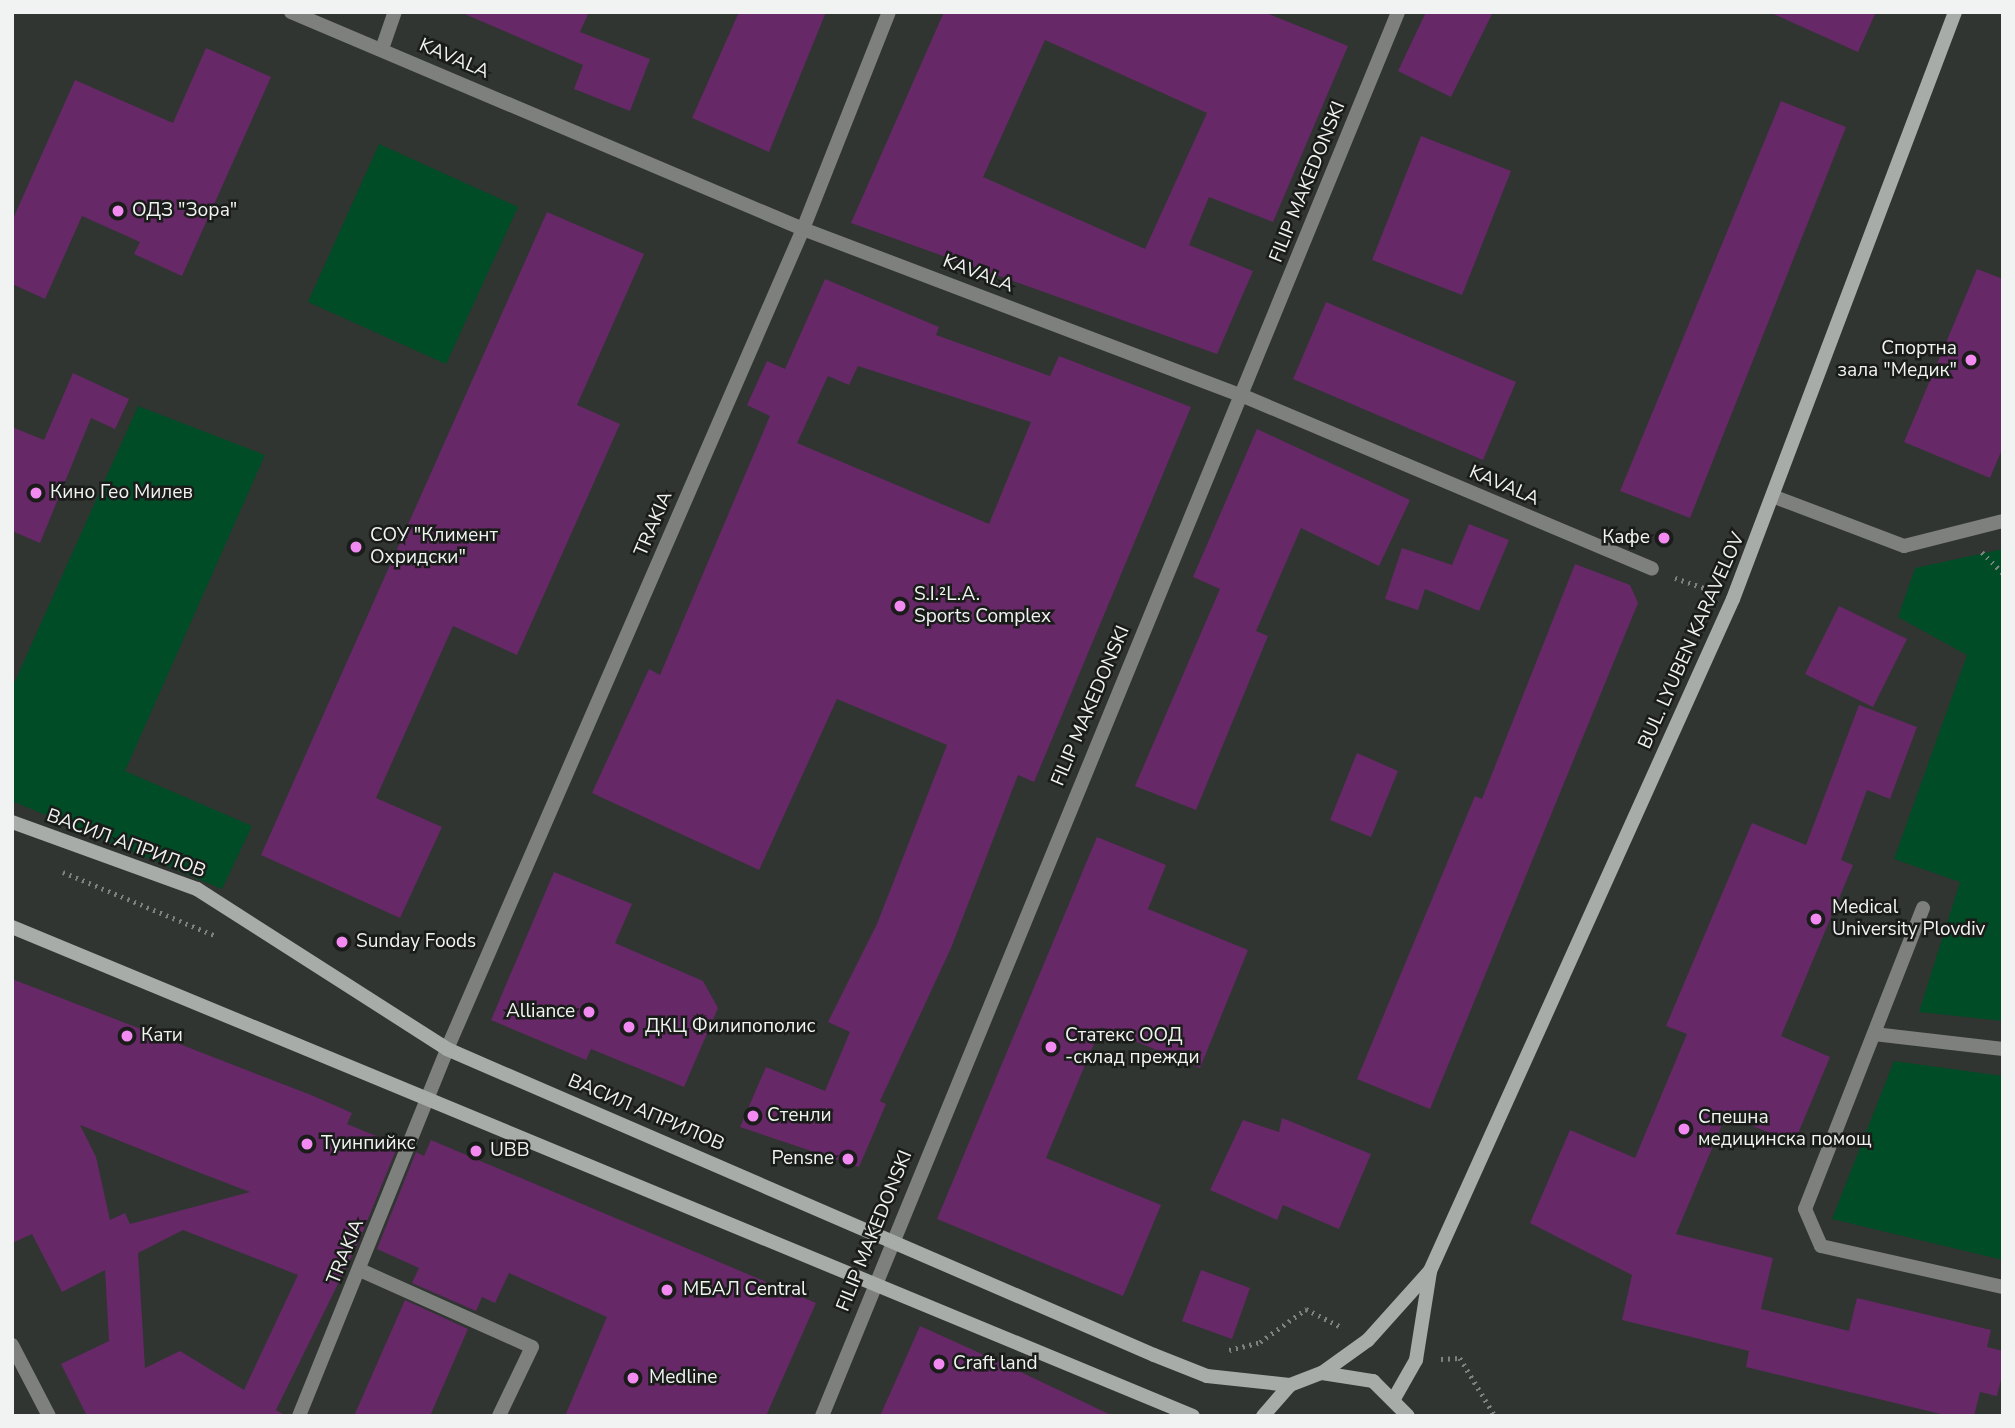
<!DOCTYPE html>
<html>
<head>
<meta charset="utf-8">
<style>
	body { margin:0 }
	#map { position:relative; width:2015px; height:1428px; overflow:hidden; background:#303531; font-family:"Nunito Sans",sans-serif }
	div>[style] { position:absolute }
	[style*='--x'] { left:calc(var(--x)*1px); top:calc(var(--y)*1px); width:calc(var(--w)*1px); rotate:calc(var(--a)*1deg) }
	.green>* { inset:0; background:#004c27 }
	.building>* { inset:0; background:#662867 }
	.path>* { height:4.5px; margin-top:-2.25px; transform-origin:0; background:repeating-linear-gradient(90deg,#7e827f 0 2px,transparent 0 7px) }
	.lane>* { height:14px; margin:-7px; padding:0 7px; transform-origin:7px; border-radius:7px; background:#7e807e }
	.street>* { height:14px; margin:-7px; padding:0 7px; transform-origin:7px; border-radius:7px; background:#7e807e }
	.secondary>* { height:14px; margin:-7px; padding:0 7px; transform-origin:7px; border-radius:7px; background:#a8aca9 }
	.dots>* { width:19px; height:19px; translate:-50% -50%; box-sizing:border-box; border:4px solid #1a1c1a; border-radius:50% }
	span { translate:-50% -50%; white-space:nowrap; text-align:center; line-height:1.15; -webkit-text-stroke:5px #1a1c1a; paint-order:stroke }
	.street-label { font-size:19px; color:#f0f3f1 }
	.poi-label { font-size:19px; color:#f0f3f1 }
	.left { translate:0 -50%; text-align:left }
	.right { translate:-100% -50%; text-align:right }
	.frame { position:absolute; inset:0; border:14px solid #f0f3f1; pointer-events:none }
</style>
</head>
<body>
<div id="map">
	<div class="green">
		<i style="clip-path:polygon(379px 144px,518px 207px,446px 364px,308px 302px)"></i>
		<i style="clip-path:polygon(138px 406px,265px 455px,125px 771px,252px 826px,222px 889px,12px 801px,12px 688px)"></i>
		<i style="clip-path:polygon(2003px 549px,2003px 1021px,1919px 1012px,1960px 882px,1894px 859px,1967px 655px,1898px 617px,1915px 568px)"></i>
		<i style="clip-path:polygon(1894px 1061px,2003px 1076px,2003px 1260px,1832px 1219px)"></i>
	</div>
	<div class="building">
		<i style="clip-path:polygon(460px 12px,589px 12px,580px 32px,650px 59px,630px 111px,574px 89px,583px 65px)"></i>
		<i style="clip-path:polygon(739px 12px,826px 12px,769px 152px,692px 118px)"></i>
		<i style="clip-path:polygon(evenodd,944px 12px,1264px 12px,1348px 46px,1273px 222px,1209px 197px,1189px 245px,1253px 271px,1217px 354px,851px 223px,944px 12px,1045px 40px,1207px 113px,1145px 249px,983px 177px,1045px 40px)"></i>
		<i style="clip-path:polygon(1426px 12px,1493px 12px,1451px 97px,1398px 71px)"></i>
		<i style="clip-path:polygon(1769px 12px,1876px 12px,1858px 52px)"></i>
		<i style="clip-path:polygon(206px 48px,271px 77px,182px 276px,134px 254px,140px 242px,82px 216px,45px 299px,12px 284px,12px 221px,75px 80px,173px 123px)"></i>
		<i style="clip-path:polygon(1781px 101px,1846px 127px,1690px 518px,1620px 491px)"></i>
		<i style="clip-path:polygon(1421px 136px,1511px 171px,1462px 295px,1372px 260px)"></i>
		<i style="clip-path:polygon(547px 212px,644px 254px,577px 405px,620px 424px,517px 655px,453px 626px,376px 798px,442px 827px,400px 918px,261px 855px)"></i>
		<i style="clip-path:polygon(1977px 269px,2003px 279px,2003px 447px,1990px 478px,1904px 442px)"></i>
		<i style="clip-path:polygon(evenodd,825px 279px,939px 327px,936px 335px,1050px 376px,1059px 356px,1191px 407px,1034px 782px,1018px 775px,951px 948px,880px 1101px,886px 1104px,859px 1167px,740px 1127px,766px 1067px,825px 1091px,850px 1032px,828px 1022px,877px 924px,947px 745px,837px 699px,759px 870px,592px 793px,649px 669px,660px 675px,770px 416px,747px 405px,767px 361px,785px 369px,825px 279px,858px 366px,1031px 422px,989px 524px,797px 443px,828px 376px,849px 385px,858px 366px)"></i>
		<i style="clip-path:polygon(1326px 302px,1516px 382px,1483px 460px,1293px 379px)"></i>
		<i style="clip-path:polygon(73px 373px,129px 399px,115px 429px,91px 418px,40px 543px,12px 531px,12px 427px,44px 440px)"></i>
		<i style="clip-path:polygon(1257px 429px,1410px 500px,1379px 566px,1301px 528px,1256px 631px,1268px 636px,1196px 810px,1135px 786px,1220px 589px,1193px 577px)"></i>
		<i style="clip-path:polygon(1469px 524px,1509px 540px,1479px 611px,1425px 589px,1418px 610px,1385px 599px,1402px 548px,1452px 565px)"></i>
		<i style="clip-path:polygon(1575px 564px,1630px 585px,1638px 603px,1430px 1109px,1357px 1079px,1475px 796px,1482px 799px)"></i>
		<i style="clip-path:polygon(1839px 606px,1907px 639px,1873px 707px,1805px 674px)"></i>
		<i style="clip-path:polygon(1859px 705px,1917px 727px,1890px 799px,1867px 790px,1841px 860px,1853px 865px,1781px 1036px,1830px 1057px,1794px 1143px,1726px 1115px,1676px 1234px,1773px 1258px,1761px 1309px,1849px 1331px,1857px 1298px,1991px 1330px,1987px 1347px,2003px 1351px,2003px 1371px,1997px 1396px,1980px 1392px,1974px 1416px,1949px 1416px,1746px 1367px,1749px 1351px,1622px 1320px,1632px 1275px,1530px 1223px,1570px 1130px,1635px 1158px,1687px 1034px,1666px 1026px,1752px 823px,1806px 845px)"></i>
		<i style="clip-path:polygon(1357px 753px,1398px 771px,1371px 837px,1330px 820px)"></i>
		<i style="clip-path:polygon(1097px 837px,1166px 865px,1148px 909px,1248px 950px,1200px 1068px,1101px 1027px,1046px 1158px,1161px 1205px,1123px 1296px,937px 1219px)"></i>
		<i style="clip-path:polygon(554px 872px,632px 904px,615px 943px,703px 981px,718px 1008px,684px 1087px,591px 1049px,586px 1060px,491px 1020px)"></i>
		<i style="clip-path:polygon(evenodd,12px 979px,311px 1095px,352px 1113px,347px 1124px,398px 1145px,359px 1241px,276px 1410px,286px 1416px,87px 1416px,61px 1364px,109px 1341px,105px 1270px,62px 1292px,32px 1234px,12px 1243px,12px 979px,80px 1125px,190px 1169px,250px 1192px,130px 1224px,125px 1213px,110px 1220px,96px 1157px,80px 1125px,12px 979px,183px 1230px,298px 1275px,244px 1390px,180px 1351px,145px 1368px,138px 1253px,183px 1230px)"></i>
		<i style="clip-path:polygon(1282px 1118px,1371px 1154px,1339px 1229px,1283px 1205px,1277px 1220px,1210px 1190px,1243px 1120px,1279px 1132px)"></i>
		<i style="clip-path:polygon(431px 1140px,816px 1303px,766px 1416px,565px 1416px,607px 1317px,509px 1273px,495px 1303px,482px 1297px,476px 1311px,412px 1283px,419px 1268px,377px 1249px,416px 1152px,424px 1156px)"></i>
		<i style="clip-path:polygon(1201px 1270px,1250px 1288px,1232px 1339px,1182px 1321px)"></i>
		<i style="clip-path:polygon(405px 1300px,468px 1329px,430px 1416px,354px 1416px)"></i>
		<i style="clip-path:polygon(920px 1326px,1002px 1363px,1113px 1416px,880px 1416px)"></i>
	</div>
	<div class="path">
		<i style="--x:1982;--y:552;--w:30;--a:45"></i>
		<i style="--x:1675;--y:578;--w:36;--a:19"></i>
		<i style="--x:63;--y:872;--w:166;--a:22.7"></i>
		<i style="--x:1229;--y:1350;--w:32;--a:-14"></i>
		<i style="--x:1260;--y:1342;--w:57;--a:-35.7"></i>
		<i style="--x:1306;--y:1309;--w:39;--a:27"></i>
		<i style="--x:1441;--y:1359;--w:19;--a:-3"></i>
		<i style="--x:1460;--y:1358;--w:68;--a:58.9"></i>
	</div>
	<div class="lane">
		<i style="--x:1775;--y:497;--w:138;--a:20.8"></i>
		<i style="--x:1904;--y:546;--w:102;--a:-14.2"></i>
		<i style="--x:1923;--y:908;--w:323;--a:111.4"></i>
		<i style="--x:1805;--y:1209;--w:40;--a:66.6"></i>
		<i style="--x:1821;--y:1246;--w:187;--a:12.7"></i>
		<i style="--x:1874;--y:1034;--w:130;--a:6.6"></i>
		<i style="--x:360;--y:1270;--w:188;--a:24.1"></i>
		<i style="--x:532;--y:1347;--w:76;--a:115.6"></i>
	</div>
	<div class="street">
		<i style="--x:291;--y:12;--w:556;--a:22.97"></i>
		<i style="--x:803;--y:229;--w:468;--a:20.8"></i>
		<i style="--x:1241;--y:395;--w:446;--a:22.9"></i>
		<i style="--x:382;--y:49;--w:39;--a:-71"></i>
		<i style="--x:12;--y:1345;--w:80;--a:62.5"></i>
		<i style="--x:299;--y:1416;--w:396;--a:-68"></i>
		<i style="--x:447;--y:1049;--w:894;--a:-66.53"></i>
		<i style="--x:803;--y:229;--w:233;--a:-68.4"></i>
		<i style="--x:822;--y:1416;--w:1518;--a:-67.69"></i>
	</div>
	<div class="secondary">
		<i style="--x:12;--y:822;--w:197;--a:19.9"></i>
		<i style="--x:197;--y:889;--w:297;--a:32.6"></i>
		<i style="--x:447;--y:1049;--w:770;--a:23.4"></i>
		<i style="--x:1154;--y:1355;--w:57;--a:21.6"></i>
		<i style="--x:1207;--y:1376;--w:83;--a:6.2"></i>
		<i style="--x:12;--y:927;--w:1278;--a:22.49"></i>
		<i style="--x:1322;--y:1373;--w:57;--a:-35.7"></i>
		<i style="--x:1368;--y:1340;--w:93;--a:-48.1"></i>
		<i style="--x:1430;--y:1271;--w:737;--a:-65.73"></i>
		<i style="--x:1733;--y:599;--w:628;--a:-69.28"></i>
		<i style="--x:1395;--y:1397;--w:43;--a:-60.4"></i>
		<i style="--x:1416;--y:1360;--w:89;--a:-81"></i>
		<i style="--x:1263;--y:1416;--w:41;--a:-48.9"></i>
		<i style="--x:1290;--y:1385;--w:34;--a:-21"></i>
		<i style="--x:1322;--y:1373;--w:52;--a:8.9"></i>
		<i style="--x:1373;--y:1381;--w:49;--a:45"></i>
	</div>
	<div class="dots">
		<i style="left:118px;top:211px;background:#f38af2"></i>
		<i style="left:1971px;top:360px;background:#f38af2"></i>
		<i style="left:36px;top:493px;background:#f38af2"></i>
		<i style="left:1664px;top:538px;background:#f38af2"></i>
		<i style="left:356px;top:547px;background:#f38af2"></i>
		<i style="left:900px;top:606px;background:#f38af2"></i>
		<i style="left:1816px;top:919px;background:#f38af2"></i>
		<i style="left:342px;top:942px;background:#f38af2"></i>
		<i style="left:589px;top:1012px;background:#f38af2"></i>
		<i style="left:629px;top:1027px;background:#f38af2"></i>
		<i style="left:127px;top:1036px;background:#f38af2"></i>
		<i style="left:1051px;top:1047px;background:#f38af2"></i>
		<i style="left:753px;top:1116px;background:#f38af2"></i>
		<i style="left:1684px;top:1129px;background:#f38af2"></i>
		<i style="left:307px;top:1144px;background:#f38af2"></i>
		<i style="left:476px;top:1151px;background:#f38af2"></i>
		<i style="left:848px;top:1159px;background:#f38af2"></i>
		<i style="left:667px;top:1290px;background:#f38af2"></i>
		<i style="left:939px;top:1364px;background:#f38af2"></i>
		<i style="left:633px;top:1378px;background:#f38af2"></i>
	</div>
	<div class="street-label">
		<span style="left:454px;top:59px;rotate:23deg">KAVALA</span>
		<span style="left:1308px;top:182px;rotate:-68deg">FILIP MAKEDONSKI</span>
		<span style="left:978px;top:274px;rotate:21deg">KAVALA</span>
		<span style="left:1504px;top:486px;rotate:23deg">KAVALA</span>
		<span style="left:654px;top:524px;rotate:-67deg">TRAKIA</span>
		<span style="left:1692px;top:641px;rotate:-66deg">BUL. LYUBEN KARAVELOV</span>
		<span style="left:1091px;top:706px;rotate:-67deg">FILIP MAKEDONSKI</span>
		<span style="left:126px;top:844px;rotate:20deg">ВАСИЛ АПРИЛОВ</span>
		<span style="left:646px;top:1113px;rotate:23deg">ВАСИЛ АПРИЛОВ</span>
		<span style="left:875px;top:1231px;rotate:-68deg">FILIP MAKEDONSKI</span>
		<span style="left:346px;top:1252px;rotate:-68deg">TRAKIA</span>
	</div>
	<div class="poi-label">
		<span class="left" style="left:132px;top:211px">ОДЗ "Зора"</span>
		<span class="right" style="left:1957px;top:360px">Спортна<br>зала "Медик"</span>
		<span class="left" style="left:50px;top:493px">Кино Гео Милев</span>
		<span class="left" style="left:370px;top:547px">СОУ "Климент<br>Охридски"</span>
		<span class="right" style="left:1650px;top:538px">Кафе</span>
		<span class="left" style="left:914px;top:606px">S.I.²L.A.<br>Sports Complex</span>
		<span class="left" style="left:1832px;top:919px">Medical<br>University Plovdiv</span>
		<span class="left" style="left:356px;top:942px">Sunday Foods</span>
		<span class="right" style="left:575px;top:1012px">Alliance</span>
		<span class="left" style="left:645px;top:1027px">ДКЦ Филипополис</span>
		<span class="left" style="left:141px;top:1036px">Кати</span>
		<span class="left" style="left:1065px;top:1047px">Статекс ООД<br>-склад прежди</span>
		<span class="left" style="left:767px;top:1116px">Стенли</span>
		<span class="left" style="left:1698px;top:1129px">Спешна<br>медицинска помощ</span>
		<span class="left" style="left:321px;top:1144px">Туинпийкс</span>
		<span class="left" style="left:490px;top:1151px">UBB</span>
		<span class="right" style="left:834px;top:1159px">Pensne</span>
		<span class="left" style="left:683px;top:1290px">МБАЛ Central</span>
		<span class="left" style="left:953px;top:1364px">Craft land</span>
		<span class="left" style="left:649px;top:1378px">Medline</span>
	</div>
	<div class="frame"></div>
</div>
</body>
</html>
